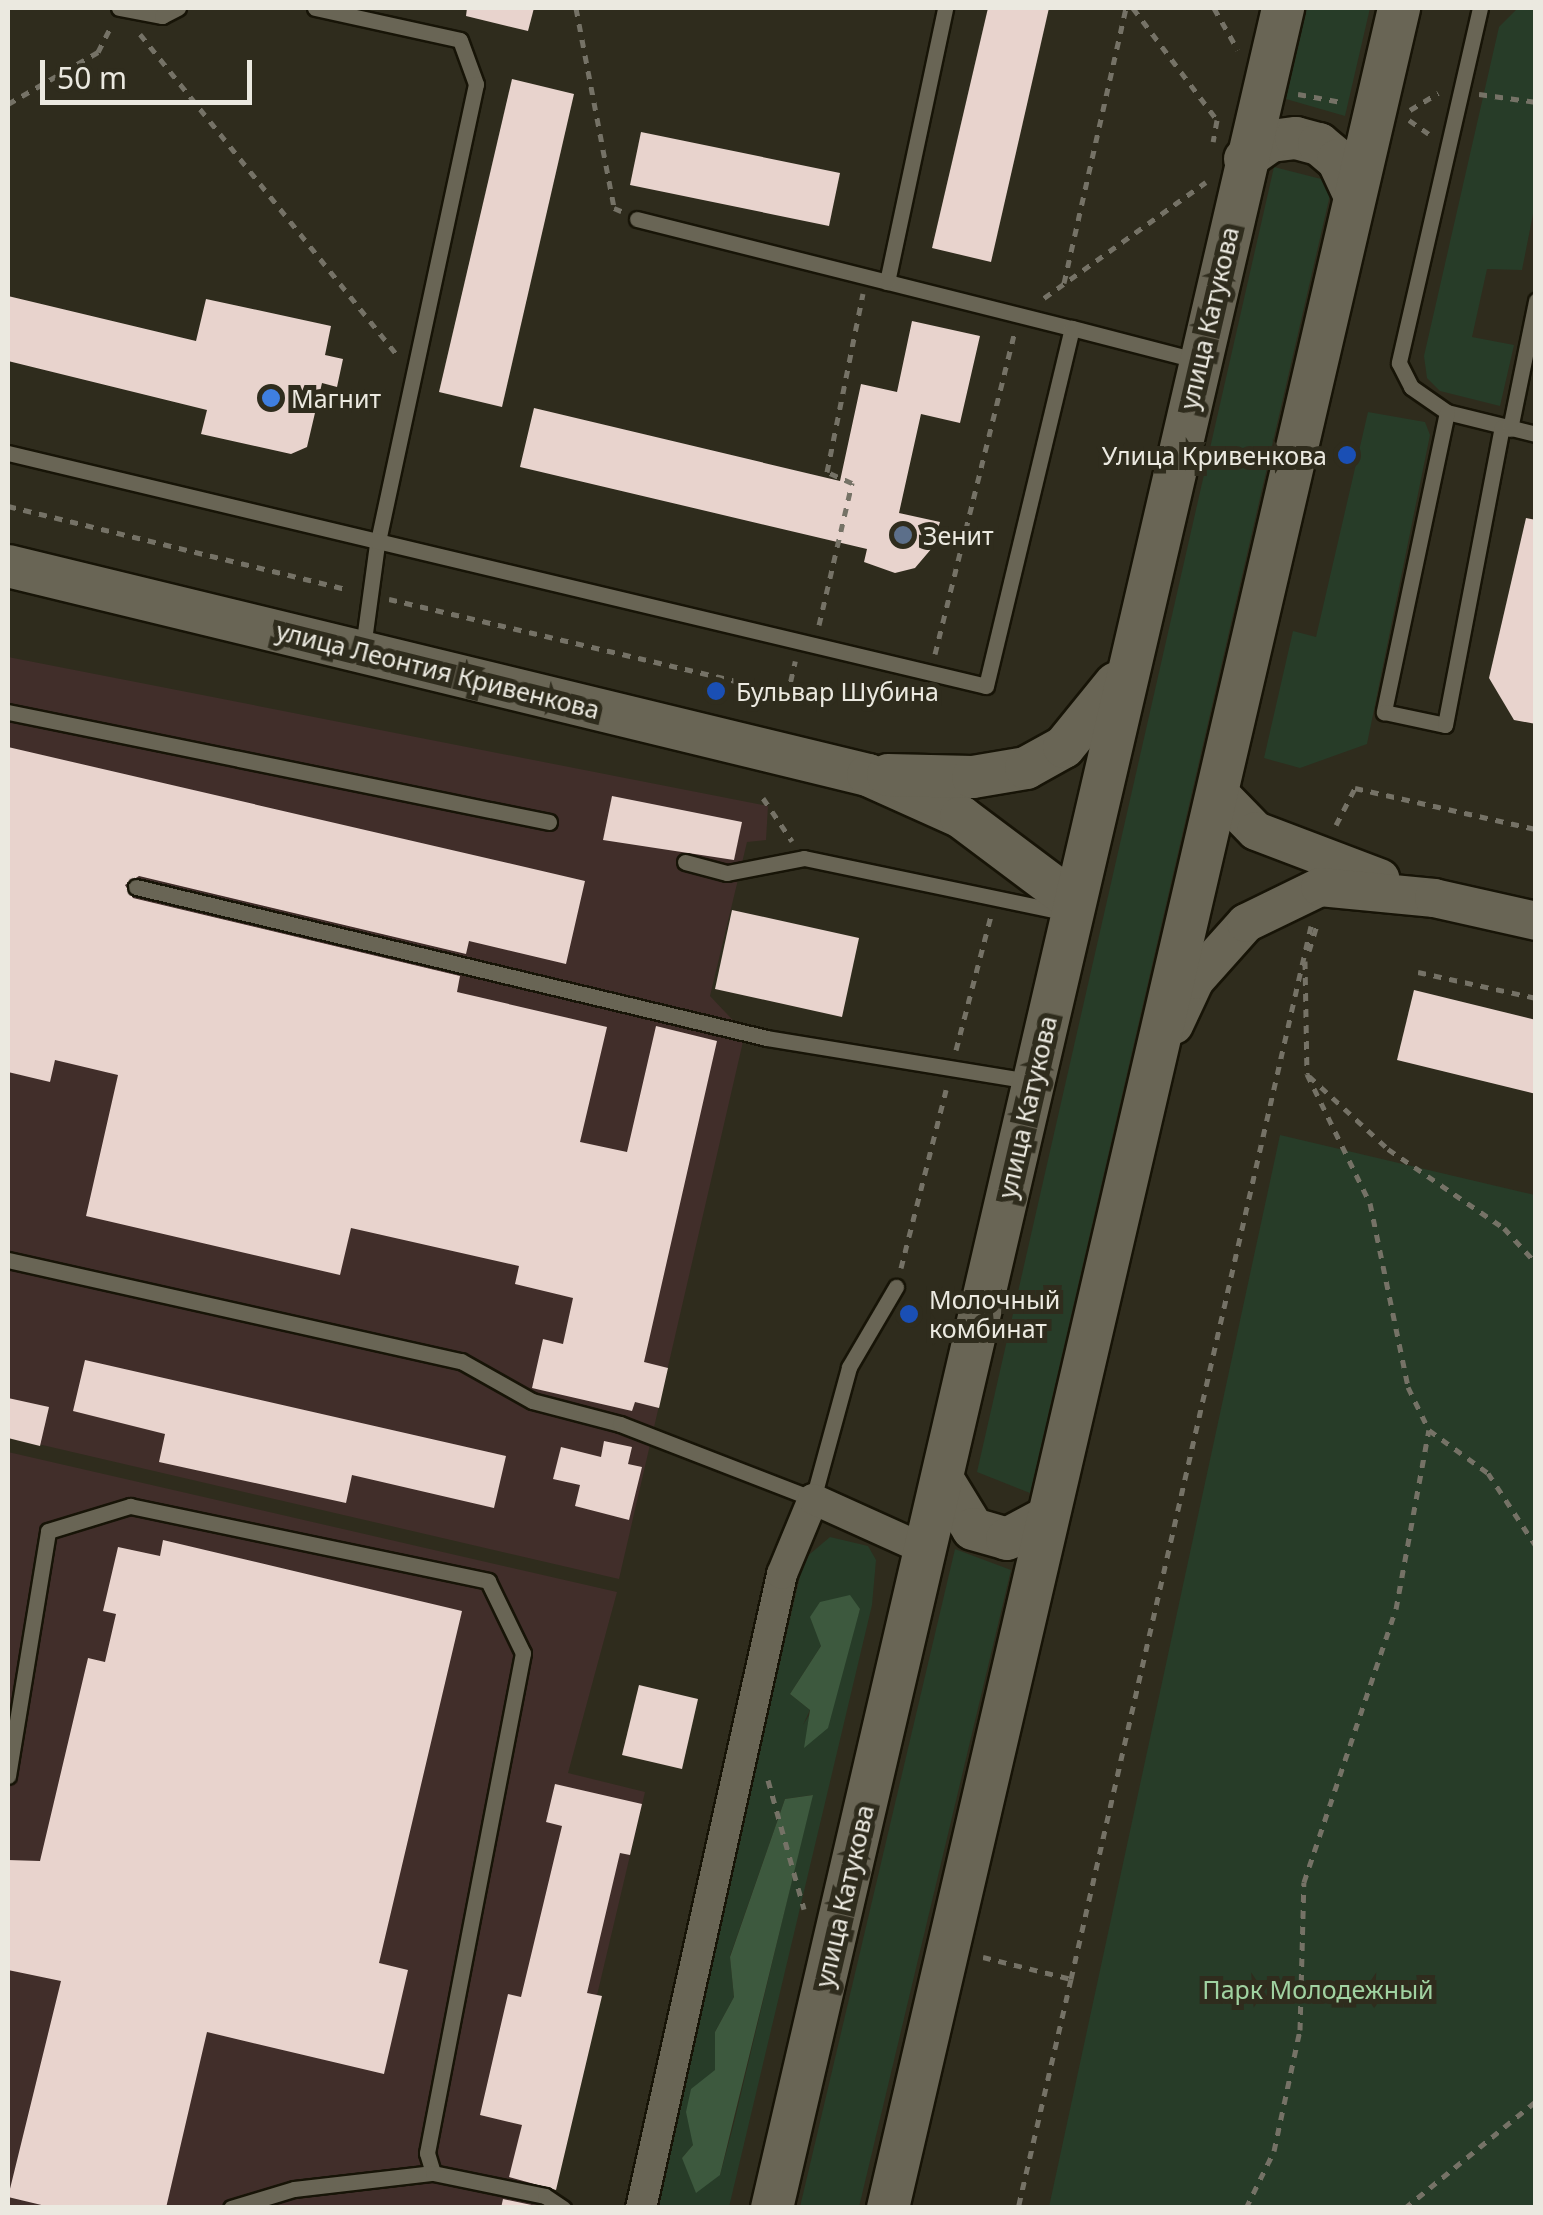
<!DOCTYPE html>
<html>
<head>
<meta charset="utf-8">
<style>
	body { margin:0 }
	#map { position:relative; width:1543px; height:2215px; overflow:hidden; background:#2f2c1d; font-family:"Noto Sans",sans-serif }
	div>[style] { position:absolute }
	[style*='--x'] { left:calc(var(--x)*1px); top:calc(var(--y)*1px); width:calc(var(--w)*1px); rotate:calc(var(--a)*1deg) }
	.industrial>* { inset:0; background:#412e2a }
	.green>* { inset:0; background:#273c28 }
	.forest>* { inset:0; background:#3d593e }
	.building>* { inset:0; background:#e8d3cd }
	.path>* { height:5px; margin-top:-2.5px; transform-origin:0; background:repeating-linear-gradient(90deg,#757266 0 8px,transparent 0 16px) }
	.roads { filter:drop-shadow(2px 0 #171407) drop-shadow(-2px 0 #171407) drop-shadow(0 2px #171407) drop-shadow(0 -2px #171407) }
	.service>* { height:15px; margin:-7.5px; padding:0 7.5px; transform-origin:7.5px; border-radius:7.5px; background:#696555 }
	.minor>* { height:30px; margin:-15px; padding:0 15px; transform-origin:15px; border-radius:15px; background:#696555 }
	.tertiary>* { height:38px; margin:-19px; padding:0 19px; transform-origin:19px; border-radius:19px; background:#696555 }
	.secondary>* { height:42px; margin:-21px; padding:0 21px; transform-origin:21px; border-radius:21px; background:#696555 }
	.dots>* { width:28px; height:28px; translate:-50% -50%; box-sizing:border-box; border:5px solid #2f2c1d; border-radius:50% }
	span { translate:-50% -50%; white-space:nowrap; text-align:center; line-height:1.15; -webkit-text-stroke:10px #2f2c1d; paint-order:stroke }
	.street-label { font-size:25px; color:#ebe9e0 }
	.poi-label { font-size:25px; color:#ebe9e0 }
	.left { translate:0 -50%; text-align:left }
	.right { translate:-100% -50%; text-align:right }
	.park-label { font-size:25px; color:#a0d2a1 }
	.frame { position:absolute; inset:0; border:10px solid #ebe9e0; pointer-events:none }
	.scale { position:absolute; left:40px; top:60px; width:212px; height:45px; box-sizing:border-box; border:5px solid #ebe9e0; border-top:0; padding-left:12px; font-size:30px; line-height:35px; white-space:nowrap; color:#ebe9e0; -webkit-text-stroke:8px #2f2c1d; paint-order:stroke }
</style>
</head>
<body>
<div id="map">
	<div class="industrial">
		<i style="clip-path:polygon(8px 657px,768px 806px,766px 840px,747px 842px,710px 996px,745px 1033px,619px 1579px,8px 1437px)"></i>
		<i style="clip-path:polygon(8px 1452px,617px 1592px,568px 1773px,645px 1792px,547px 2207px,8px 2208px)"></i>
	</div>
	<div class="green">
		<i style="clip-path:polygon(1307px 8px,1370px 8px,1345px 116px,1286px 99px)"></i>
		<i style="clip-path:polygon(1536px 8px,1535px 204px,1522px 270px,1487px 269px,1472px 337px,1514px 345px,1500px 406px,1440px 391px,1427px 378px,1424px 356px,1499px 27px,1516px 10px)"></i>
		<i style="clip-path:polygon(1274px 167px,1333px 182px,1030px 1493px,977px 1472px)"></i>
		<i style="clip-path:polygon(1368px 412px,1425px 422px,1430px 435px,1367px 744px,1300px 768px,1264px 758px,1293px 631px,1316px 637px)"></i>
		<i style="clip-path:polygon(1280px 1135px,1535px 1195px,1535px 2207px,1049px 2207px)"></i>
		<i style="clip-path:polygon(evenodd,830px 1537px,868px 1546px,876px 1560px,872px 1605px,729px 2207px,653px 2208px,804px 1559px,830px 1537px,860px 1609px,844px 1658px,803px 1725px,810px 1710px,790px 1694px,821px 1646px,860px 1609px,830px 1537px,812px 1795px,734px 2123px,720px 2175px,682px 2158px,693px 2145px,715px 2070px,715px 2032px,734px 1997px,730px 1956px,785px 1799px,812px 1795px)"></i>
		<i style="clip-path:polygon(955px 1549px,1011px 1570px,859px 2207px,800px 2207px)"></i>
	</div>
	<div class="forest">
		<i style="clip-path:polygon(850px 1595px,860px 1609px,828px 1728px,804px 1748px,810px 1710px,790px 1694px,821px 1646px,810px 1617px,820px 1602px)"></i>
		<i style="clip-path:polygon(813px 1795px,720px 2175px,696px 2193px,682px 2158px,693px 2145px,686px 2112px,691px 2089px,715px 2070px,715px 2032px,734px 1997px,730px 1957px,785px 1799px)"></i>
	</div>
	<div class="building">
		<i style="clip-path:polygon(467px 8px,534px 8px,528px 31px,466px 16px)"></i>
		<i style="clip-path:polygon(988px 8px,1049px 8px,991px 262px,932px 248px)"></i>
		<i style="clip-path:polygon(512px 79px,574px 94px,502px 407px,439px 392px)"></i>
		<i style="clip-path:polygon(641px 132px,840px 173px,829px 226px,630px 185px)"></i>
		<i style="clip-path:polygon(8px 296px,196px 341px,206px 299px,331px 326px,325px 355px,343px 359px,337px 387px,322px 383px,307px 447px,291px 454px,201px 434px,207px 410px,8px 361px)"></i>
		<i style="clip-path:polygon(912px 321px,980px 336px,960px 423px,921px 414px,899px 513px,940px 522px,932px 548px,915px 568px,895px 573px,864px 562px,867px 549px,520px 467px,534px 408px,840px 481px,861px 384px,897px 392px)"></i>
		<i style="clip-path:polygon(1526px 518px,1536px 520px,1536px 724px,1514px 720px,1489px 678px)"></i>
		<i style="clip-path:polygon(8px 747px,585px 881px,566px 964px,469px 941px,466px 954px,139px 876px,125px 885px,133px 898px,460px 976px,457px 992px,607px 1027px,580px 1142px,627px 1152px,656px 1026px,717px 1041px,644px 1362px,668px 1368px,659px 1408px,635px 1402px,632px 1411px,532px 1388px,543px 1339px,563px 1344px,573px 1298px,515px 1284px,519px 1266px,351px 1228px,340px 1275px,86px 1216px,118px 1075px,55px 1060px,50px 1082px,8px 1072px)"></i>
		<i style="clip-path:polygon(612px 796px,742px 822px,734px 860px,603px 840px)"></i>
		<i style="clip-path:polygon(732px 910px,859px 938px,842px 1017px,715px 989px)"></i>
		<i style="clip-path:polygon(1414px 990px,1536px 1020px,1536px 1094px,1397px 1060px)"></i>
		<i style="clip-path:polygon(85px 1360px,506px 1456px,494px 1508px,352px 1475px,346px 1503px,159px 1462px,165px 1434px,73px 1411px)"></i>
		<i style="clip-path:polygon(8px 1398px,49px 1407px,40px 1446px,8px 1438px)"></i>
		<i style="clip-path:polygon(604px 1441px,632px 1447px,628px 1464px,642px 1467px,629px 1520px,575px 1506px,580px 1485px,553px 1479px,561px 1447px,601px 1457px)"></i>
		<i style="clip-path:polygon(163px 1540px,462px 1611px,379px 1963px,408px 1970px,384px 2074px,207px 2032px,166px 2208px,54px 2208px,8px 2197px,61px 1981px,8px 1970px,8px 1860px,40px 1861px,88px 1658px,105px 1662px,116px 1614px,103px 1611px,118px 1547px,160px 1556px)"></i>
		<i style="clip-path:polygon(639px 1685px,698px 1699px,682px 1769px,622px 1755px)"></i>
		<i style="clip-path:polygon(555px 1784px,642px 1804px,630px 1855px,620px 1853px,587px 1993px,602px 1996px,556px 2190px,509px 2177px,522px 2125px,480px 2115px,508px 1994px,521px 1997px,562px 1826px,546px 1822px)"></i>
		<i style="clip-path:polygon(503px 2199px,541px 2207px,542px 2208px,501px 2208px)"></i>
	</div>
	<div class="path">
		<i style="--x:576;--y:8;--w:204;--a:79.2"></i>
		<i style="--x:614;--y:208;--w:8;--a:23"></i>
		<i style="--x:1133;--y:8;--w:140;--a:53.1"></i>
		<i style="--x:1217;--y:120;--w:22;--a:100"></i>
		<i style="--x:1214;--y:8;--w:48;--a:60.3"></i>
		<i style="--x:140;--y:34;--w:410;--a:51.3"></i>
		<i style="--x:1298;--y:94;--w:44;--a:10.5"></i>
		<i style="--x:1479;--y:94;--w:58;--a:8"></i>
		<i style="--x:8;--y:104;--w:104;--a:-30"></i>
		<i style="--x:98;--y:52;--w:27;--a:-63"></i>
		<i style="--x:1410;--y:110;--w:33;--a:-31"></i>
		<i style="--x:1409;--y:120;--w:24;--a:35"></i>
		<i style="--x:1064;--y:283;--w:282;--a:-77.3"></i>
		<i style="--x:1044;--y:298;--w:199;--a:-35.6"></i>
		<i style="--x:8;--y:506;--w:351;--a:13.8"></i>
		<i style="--x:389;--y:599;--w:410;--a:13.3"></i>
		<i style="--x:819;--y:625;--w:146;--a:-76.9"></i>
		<i style="--x:852;--y:483;--w:27;--a:-156"></i>
		<i style="--x:827;--y:472;--w:182;--a:-78.6"></i>
		<i style="--x:935;--y:654;--w:329;--a:-76.1"></i>
		<i style="--x:787;--y:697;--w:37;--a:-77"></i>
		<i style="--x:763;--y:798;--w:52;--a:56"></i>
		<i style="--x:1336;--y:825;--w:42;--a:-62.8"></i>
		<i style="--x:1355;--y:788;--w:186;--a:12.8"></i>
		<i style="--x:1309;--y:951;--w:28;--a:-73"></i>
		<i style="--x:1305;--y:961;--w:113;--a:89"></i>
		<i style="--x:1307;--y:1074;--w:144;--a:64"></i>
		<i style="--x:1370;--y:1203;--w:188;--a:78.3"></i>
		<i style="--x:1408;--y:1387;--w:48;--a:64"></i>
		<i style="--x:1429;--y:1430;--w:73;--a:36.1"></i>
		<i style="--x:1488;--y:1473;--w:87;--a:56.7"></i>
		<i style="--x:1418;--y:972;--w:121;--a:12.4"></i>
		<i style="--x:956;--y:1050;--w:138;--a:-75.4"></i>
		<i style="--x:1309;--y:1076;--w:108;--a:42.7"></i>
		<i style="--x:1388;--y:1149;--w:140;--a:34.3"></i>
		<i style="--x:1504;--y:1228;--w:47;--a:47.6"></i>
		<i style="--x:901;--y:1268;--w:184;--a:-75.8"></i>
		<i style="--x:768;--y:1780;--w:134;--a:74.4"></i>
		<i style="--x:983;--y:1957;--w:91;--a:14"></i>
		<i style="--x:1071;--y:1979;--w:235;--a:103"></i>
		<i style="--x:1071;--y:1979;--w:1080;--a:-77.16"></i>
		<i style="--x:1246;--y:2208;--w:64;--a:-63.8"></i>
		<i style="--x:1274;--y:2151;--w:124;--a:-77.9"></i>
		<i style="--x:1300;--y:2030;--w:148;--a:-88.5"></i>
		<i style="--x:1304;--y:1882;--w:288;--a:-71.4"></i>
		<i style="--x:1396;--y:1609;--w:182;--a:-79.6"></i>
		<i style="--x:1405;--y:2208;--w:169;--a:-39.2"></i>
	</div>
	<div class="roads">
		<div class="service">
			<i style="--x:119;--y:8;--w:44;--a:10.5"></i>
			<i style="--x:162;--y:16;--w:18;--a:-27"></i>
			<i style="--x:315;--y:8;--w:148;--a:12.4"></i>
			<i style="--x:460;--y:40;--w:47;--a:70"></i>
			<i style="--x:476;--y:84;--w:471;--a:102.1"></i>
			<i style="--x:377;--y:544;--w:105;--a:97.7"></i>
			<i style="--x:1480;--y:8;--w:364;--a:102.9"></i>
			<i style="--x:1399;--y:363;--w:27;--a:63"></i>
			<i style="--x:1411;--y:387;--w:44;--a:34.8"></i>
			<i style="--x:1447;--y:412;--w:92;--a:13.9"></i>
			<i style="--x:637;--y:219;--w:448;--a:14.1"></i>
			<i style="--x:887;--y:282;--w:280;--a:-78"></i>
			<i style="--x:1447;--y:412;--w:307;--a:101.9"></i>
			<i style="--x:1384;--y:712;--w:62;--a:12"></i>
			<i style="--x:1445;--y:725;--w:303;--a:-79.2"></i>
			<i style="--x:1510;--y:429;--w:131;--a:-78.5"></i>
			<i style="--x:8;--y:453;--w:1005;--a:13.4"></i>
			<i style="--x:986;--y:686;--w:368;--a:-76.5"></i>
			<i style="--x:1072;--y:328;--w:128;--a:14.5"></i>
			<i style="--x:8;--y:712;--w:552;--a:11.49"></i>
			<i style="--x:685;--y:862;--w:43;--a:14.7"></i>
			<i style="--x:727;--y:873;--w:78;--a:-11"></i>
			<i style="--x:804;--y:858;--w:269;--a:11.8"></i>
			<i style="--x:136;--y:887;--w:649;--a:13.46"></i>
			<i style="--x:767;--y:1038;--w:267;--a:9.3"></i>
			<i style="--x:8;--y:1260;--w:464;--a:12.6"></i>
			<i style="--x:461;--y:1361;--w:81;--a:29.4"></i>
			<i style="--x:532;--y:1401;--w:91;--a:14.6"></i>
			<i style="--x:620;--y:1424;--w:207;--a:21.2"></i>
			<i style="--x:813;--y:1499;--w:137;--a:-74.7"></i>
			<i style="--x:849;--y:1367;--w:93;--a:-59.6"></i>
			<i style="--x:8;--y:1776;--w:248;--a:-80.7"></i>
			<i style="--x:48;--y:1531;--w:86;--a:-17"></i>
			<i style="--x:130;--y:1506;--w:366;--a:11.8"></i>
			<i style="--x:488;--y:1581;--w:80;--a:64.1"></i>
			<i style="--x:523;--y:1653;--w:509;--a:100.87"></i>
			<i style="--x:427;--y:2153;--w:21;--a:73"></i>
			<i style="--x:231;--y:2208;--w:66;--a:-16.8"></i>
			<i style="--x:294;--y:2189;--w:140;--a:-6.6"></i>
			<i style="--x:433;--y:2173;--w:114;--a:11.6"></i>
			<i style="--x:545;--y:2196;--w:22;--a:34"></i>
		</div>
		<div class="minor">
			<i style="--x:641;--y:2208;--w:649;--a:-77.46"></i>
			<i style="--x:782;--y:1574;--w:81;--a:-67.5"></i>
			<i style="--x:813;--y:1499;--w:124;--a:24.3"></i>
		</div>
		<div class="tertiary">
			<i style="--x:1218;--y:792;--w:54;--a:45.7"></i>
			<i style="--x:1256;--y:831;--w:133;--a:20.8"></i>
			<i style="--x:1174;--y:1025;--w:50;--a:-65"></i>
			<i style="--x:1195;--y:980;--w:76;--a:-48.2"></i>
			<i style="--x:1246;--y:923;--w:82;--a:-25.9"></i>
			<i style="--x:1320;--y:887;--w:115;--a:5.5"></i>
			<i style="--x:1434;--y:898;--w:105;--a:12.7"></i>
		</div>
		<div class="secondary">
			<i style="--x:1245;--y:159;--w:32;--a:-35"></i>
			<i style="--x:1271;--y:141;--w:25;--a:-7"></i>
			<i style="--x:1296;--y:138;--w:24;--a:15"></i>
			<i style="--x:1319;--y:144;--w:25;--a:40"></i>
			<i style="--x:1338;--y:160;--w:38;--a:65"></i>
			<i style="--x:8;--y:566;--w:885;--a:13.66"></i>
			<i style="--x:868;--y:775;--w:102;--a:24.3"></i>
			<i style="--x:961;--y:817;--w:140;--a:36.9"></i>
			<i style="--x:888;--y:775;--w:85;--a:1.3"></i>
			<i style="--x:973;--y:777;--w:54;--a:-9.6"></i>
			<i style="--x:1026;--y:768;--w:43;--a:-28.9"></i>
			<i style="--x:1064;--y:747;--w:82;--a:-50.9"></i>
			<i style="--x:943;--y:1480;--w:57;--a:58.5"></i>
			<i style="--x:973;--y:1529;--w:35;--a:16"></i>
			<i style="--x:1007;--y:1539;--w:44;--a:-28.3"></i>
			<i style="--x:772;--y:2208;--w:2259;--a:-76.92"></i>
			<i style="--x:888;--y:2208;--w:2259;--a:-76.92"></i>
		</div>
	</div>
	<div class="dots">
		<i style="left:271px;top:398px;background:#3f7fe0"></i>
		<i style="left:1347px;top:455px;background:#1a4fb4"></i>
		<i style="left:903px;top:535px;background:#5c6f8a"></i>
		<i style="left:716px;top:691px;background:#1a4fb4"></i>
		<i style="left:909px;top:1314px;background:#1a4fb4"></i>
	</div>
	<div class="street-label">
		<span style="left:1209px;top:318px;rotate:-77deg">улица Катукова</span>
		<span style="left:438px;top:670px;rotate:14deg">улица Леонтия Кривенкова</span>
		<span style="left:1027px;top:1107px;rotate:-77deg">улица Катукова</span>
		<span style="left:844px;top:1896px;rotate:-77deg">улица Катукова</span>
	</div>
	<div class="poi-label">
		<span class="left" style="left:291px;top:398px">Магнит</span>
		<span class="right" style="left:1327px;top:455px">Улица Кривенкова</span>
		<span class="left" style="left:923px;top:535px">Зенит</span>
		<span class="left" style="left:736px;top:691px">Бульвар Шубина</span>
		<span class="left" style="left:929px;top:1314px">Молочный<br>комбинат</span>
	</div>
	<div class="park-label">
		<span style="left:1318px;top:1989px">Парк Молодежный</span>
	</div>
	<div class="frame"></div>
	<div class="scale">50 m</div>
</div>
</body>
</html>
